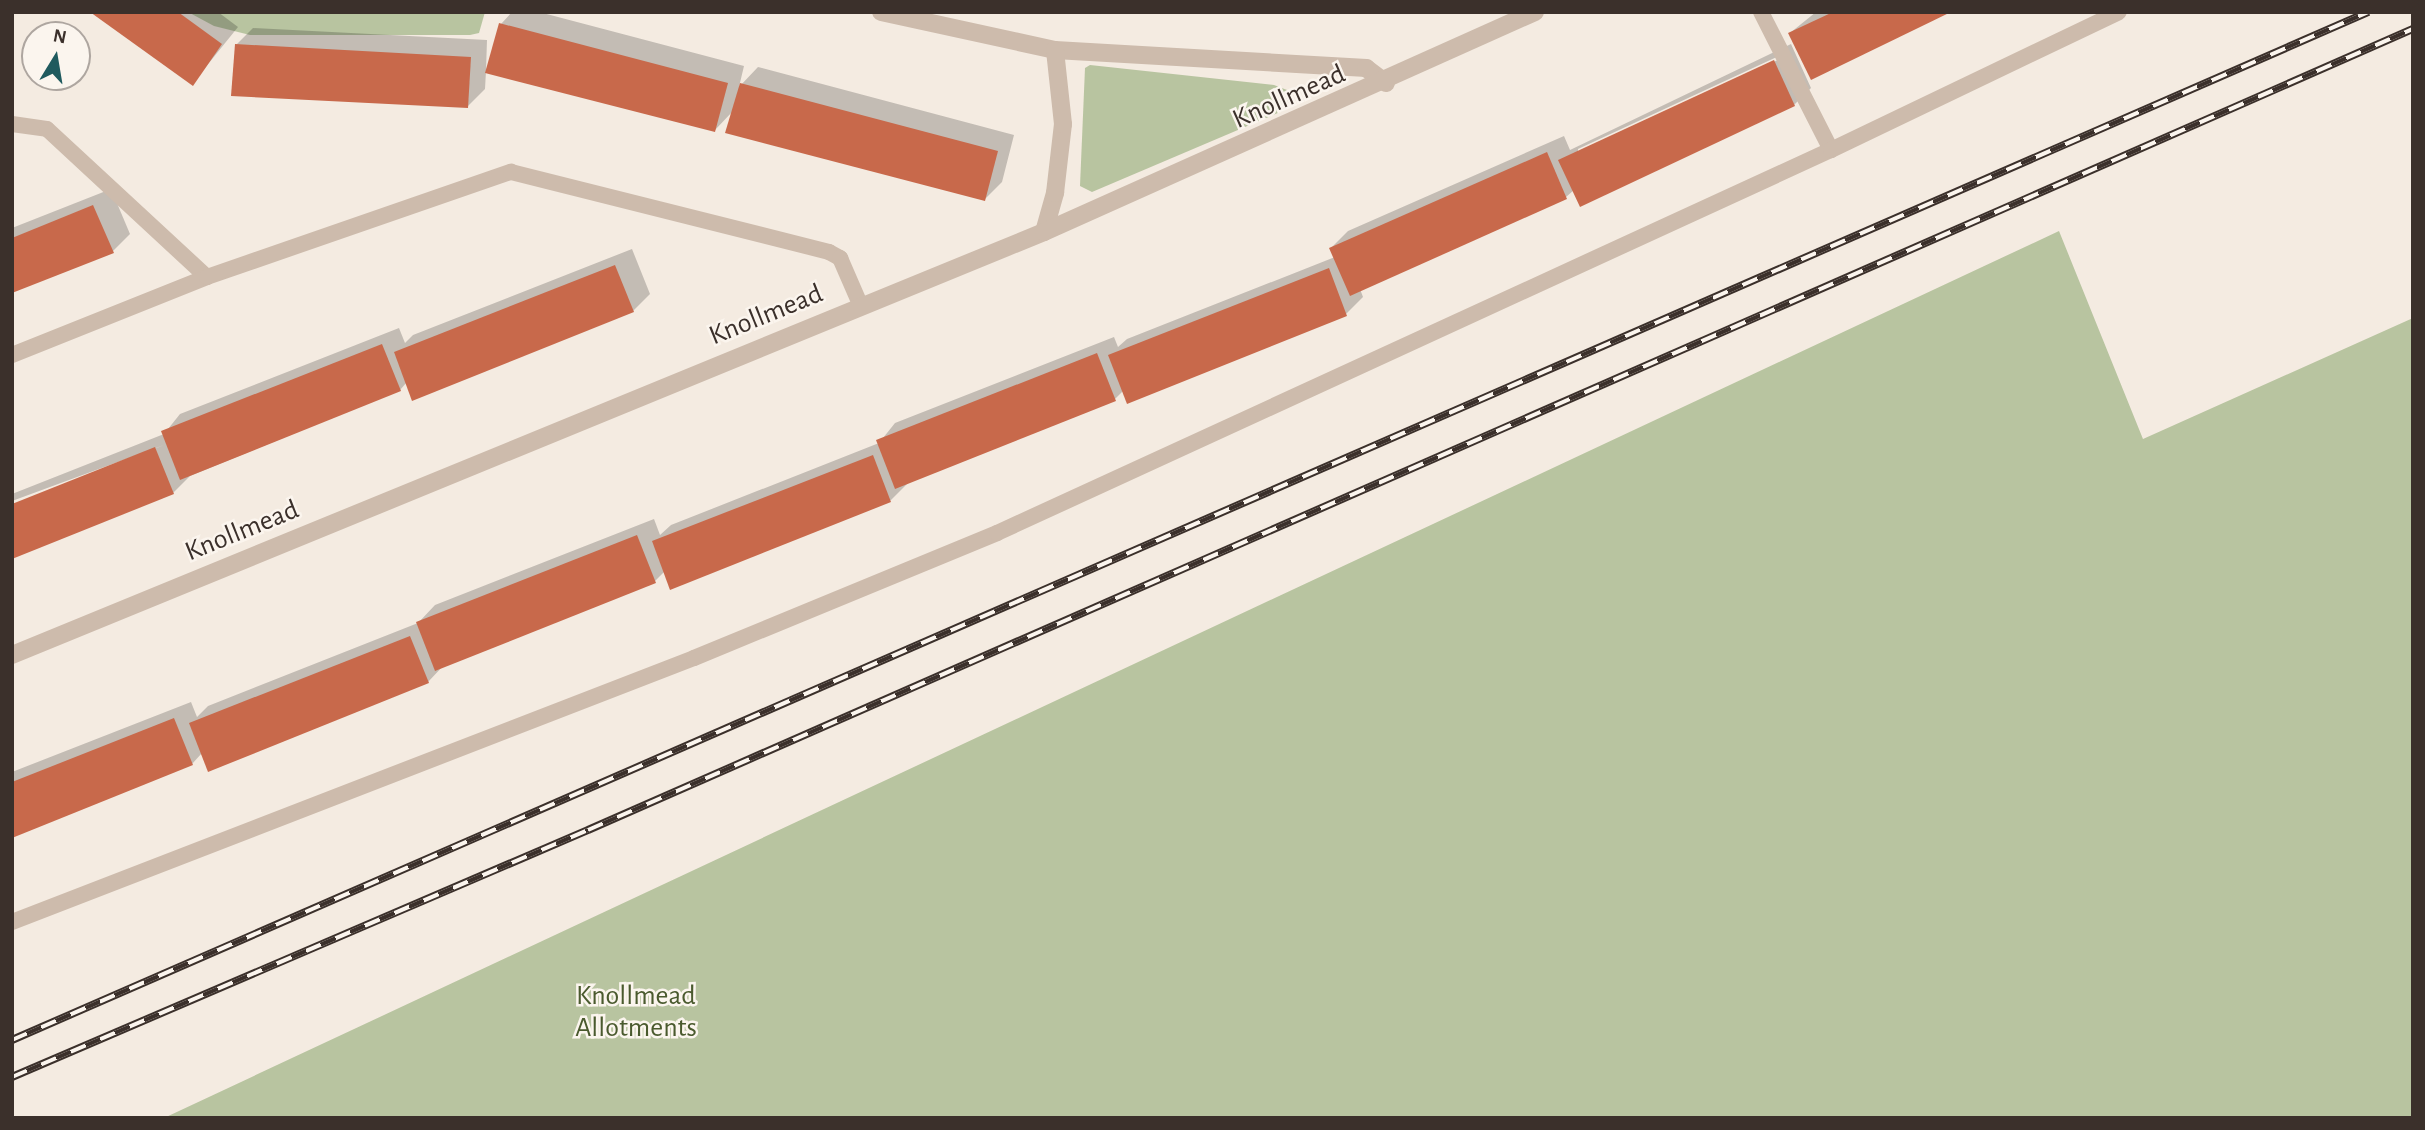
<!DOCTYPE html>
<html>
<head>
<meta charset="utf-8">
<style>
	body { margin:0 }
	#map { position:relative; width:2425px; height:1130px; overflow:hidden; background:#f4ebe1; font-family:"Alegreya Sans",sans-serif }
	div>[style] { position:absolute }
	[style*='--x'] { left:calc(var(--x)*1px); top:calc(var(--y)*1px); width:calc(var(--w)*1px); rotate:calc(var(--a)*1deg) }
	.green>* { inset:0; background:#b8c4a0 }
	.shadow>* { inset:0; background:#0003 }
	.building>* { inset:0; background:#c8694b }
	.service>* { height:16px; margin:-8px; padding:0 8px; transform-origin:8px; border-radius:8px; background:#cdbbac }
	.minor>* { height:18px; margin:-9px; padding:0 9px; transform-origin:9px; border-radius:9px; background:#cdbbac }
	.rail>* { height:8px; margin-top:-4px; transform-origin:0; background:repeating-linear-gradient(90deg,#fbf5ee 0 16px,#3b302b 0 32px); box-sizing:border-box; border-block:2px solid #3b302b }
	span { translate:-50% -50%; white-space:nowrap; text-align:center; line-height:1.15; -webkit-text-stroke:5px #fbf5ee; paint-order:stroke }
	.street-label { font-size:28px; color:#3b302b }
	.park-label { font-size:28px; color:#4a5a2e }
	.frame { position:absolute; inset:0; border:14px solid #3b302b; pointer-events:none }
	.north { position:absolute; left:21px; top:21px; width:70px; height:70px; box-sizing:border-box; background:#fbf5ee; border:2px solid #aea6a0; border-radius:50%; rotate:11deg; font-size:19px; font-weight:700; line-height:28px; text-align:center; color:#3b302b }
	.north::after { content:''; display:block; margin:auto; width:24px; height:32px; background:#1f5a5e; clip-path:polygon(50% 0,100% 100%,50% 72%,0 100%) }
</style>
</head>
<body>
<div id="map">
	<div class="green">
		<i style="clip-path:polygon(188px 12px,485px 12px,479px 33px,470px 35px,250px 35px,214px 26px)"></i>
		<i style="clip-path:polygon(1090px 65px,1274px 85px,1287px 90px,1289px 102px,1285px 110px,1092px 192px,1080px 186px,1085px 68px)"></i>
		<i style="clip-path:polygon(2059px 231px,2143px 439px,2413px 318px,2413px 1118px,164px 1118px)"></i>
	</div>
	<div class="shadow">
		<i style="clip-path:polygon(93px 12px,218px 12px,238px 27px,192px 84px)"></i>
		<i style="clip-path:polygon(512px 12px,539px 12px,744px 66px,739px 87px,758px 67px,1014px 135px,1002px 182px,985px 199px,733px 111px,715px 130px,486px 71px,485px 89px,468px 106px,236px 45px,253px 28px,487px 40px,486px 71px,501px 24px)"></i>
		<i style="clip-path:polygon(1816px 12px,1946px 12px,1790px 33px)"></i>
		<i style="clip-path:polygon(evenodd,1791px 44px,1811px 88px,1794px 105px,1574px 190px,1566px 197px,1360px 289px,1363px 297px,1346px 314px,1123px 391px,1115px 399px,908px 483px,891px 500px,671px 588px,665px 571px,655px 581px,444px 665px,428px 682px,202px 753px,192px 764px,12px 835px,12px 772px,191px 702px,197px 717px,208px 706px,418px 623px,435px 605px,654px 519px,660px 535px,671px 525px,879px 443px,895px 423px,1114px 337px,1118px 347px,1127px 339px,1335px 257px,1331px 248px,1348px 231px,1564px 136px,1570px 150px,1791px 44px,1781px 55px,1782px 58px,1578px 152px,1578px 149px,1781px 55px)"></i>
		<i style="clip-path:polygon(111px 189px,130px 234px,113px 251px,12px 291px,12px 228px)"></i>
		<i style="clip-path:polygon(632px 249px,650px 294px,633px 311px,407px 382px,400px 390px,190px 476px,173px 493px,12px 505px,164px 445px,12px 501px,12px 494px,164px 434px,180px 414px,399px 328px,405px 343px,413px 335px)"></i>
	</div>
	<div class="building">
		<i style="clip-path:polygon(90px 12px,178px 12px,222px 44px,193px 86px)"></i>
		<i style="clip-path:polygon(1833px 12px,1951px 12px,1811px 80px,1788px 33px)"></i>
		<i style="clip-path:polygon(499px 23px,728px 83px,715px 132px,485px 73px)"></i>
		<i style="clip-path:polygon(235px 44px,471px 57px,468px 108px,231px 96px)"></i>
		<i style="clip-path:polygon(1774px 60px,1795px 106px,1580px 207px,1558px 160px)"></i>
		<i style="clip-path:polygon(740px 83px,998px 151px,985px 201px,725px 133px)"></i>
		<i style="clip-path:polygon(1547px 152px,1567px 199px,1350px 296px,1329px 248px)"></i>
		<i style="clip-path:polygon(93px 205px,114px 253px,12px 293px,12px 238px)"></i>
		<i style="clip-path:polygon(615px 265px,634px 312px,412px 401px,394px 352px)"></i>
		<i style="clip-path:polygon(1329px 268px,1347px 316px,1127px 404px,1108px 355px)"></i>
		<i style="clip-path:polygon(382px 344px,401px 391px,180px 480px,161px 431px)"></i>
		<i style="clip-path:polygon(1097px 353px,1116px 401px,895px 489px,876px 440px)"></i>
		<i style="clip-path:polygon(155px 447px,174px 494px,12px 559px,12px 504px)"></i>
		<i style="clip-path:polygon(873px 455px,891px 502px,670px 590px,652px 541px)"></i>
		<i style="clip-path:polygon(637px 535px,656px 583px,435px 671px,416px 622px)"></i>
		<i style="clip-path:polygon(410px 636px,429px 683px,208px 772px,189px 723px)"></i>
		<i style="clip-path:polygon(174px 718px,193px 765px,12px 838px,12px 782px)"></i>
	</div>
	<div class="service">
		<i style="--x:1761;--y:12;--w:155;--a:63.1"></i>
		<i style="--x:12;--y:124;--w:35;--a:8"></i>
		<i style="--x:47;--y:129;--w:218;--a:42.8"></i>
		<i style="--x:12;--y:355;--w:210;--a:-21.8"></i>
		<i style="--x:207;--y:277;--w:322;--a:-19.1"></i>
		<i style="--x:511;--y:172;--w:328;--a:14.1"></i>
		<i style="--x:829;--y:252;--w:13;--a:29"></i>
		<i style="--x:840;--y:258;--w:50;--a:66.5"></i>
		<i style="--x:12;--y:922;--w:731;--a:-21.16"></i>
		<i style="--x:694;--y:658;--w:328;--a:-22.4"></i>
		<i style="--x:997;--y:533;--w:918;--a:-24.67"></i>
		<i style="--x:1831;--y:150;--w:319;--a:-25.6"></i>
	</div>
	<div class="minor">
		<i style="--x:881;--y:12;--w:178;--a:12.3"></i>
		<i style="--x:1055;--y:50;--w:312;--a:3.3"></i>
		<i style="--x:1366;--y:68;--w:25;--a:37"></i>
		<i style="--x:1044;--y:232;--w:41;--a:-74.2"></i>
		<i style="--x:1055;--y:193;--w:69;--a:-83.4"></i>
		<i style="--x:1063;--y:124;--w:74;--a:-96.2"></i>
		<i style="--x:12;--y:655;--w:1115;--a:-22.29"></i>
		<i style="--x:1044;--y:232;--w:538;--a:-24.14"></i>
	</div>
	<div class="rail">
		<i style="--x:12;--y:1040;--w:2571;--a:-23.57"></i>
		<i style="--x:12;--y:1077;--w:627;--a:-23.21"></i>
		<i style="--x:588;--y:830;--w:1993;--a:-23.7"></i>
	</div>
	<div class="street-label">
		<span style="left:1289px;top:97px;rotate:-24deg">Knollmead</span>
		<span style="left:766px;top:315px;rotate:-22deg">Knollmead</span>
		<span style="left:242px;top:531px;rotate:-22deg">Knollmead</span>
	</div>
	<div class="park-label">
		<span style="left:636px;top:1012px">Knollmead<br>Allotments</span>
	</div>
	<div class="frame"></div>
	<div class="north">N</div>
</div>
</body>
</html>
